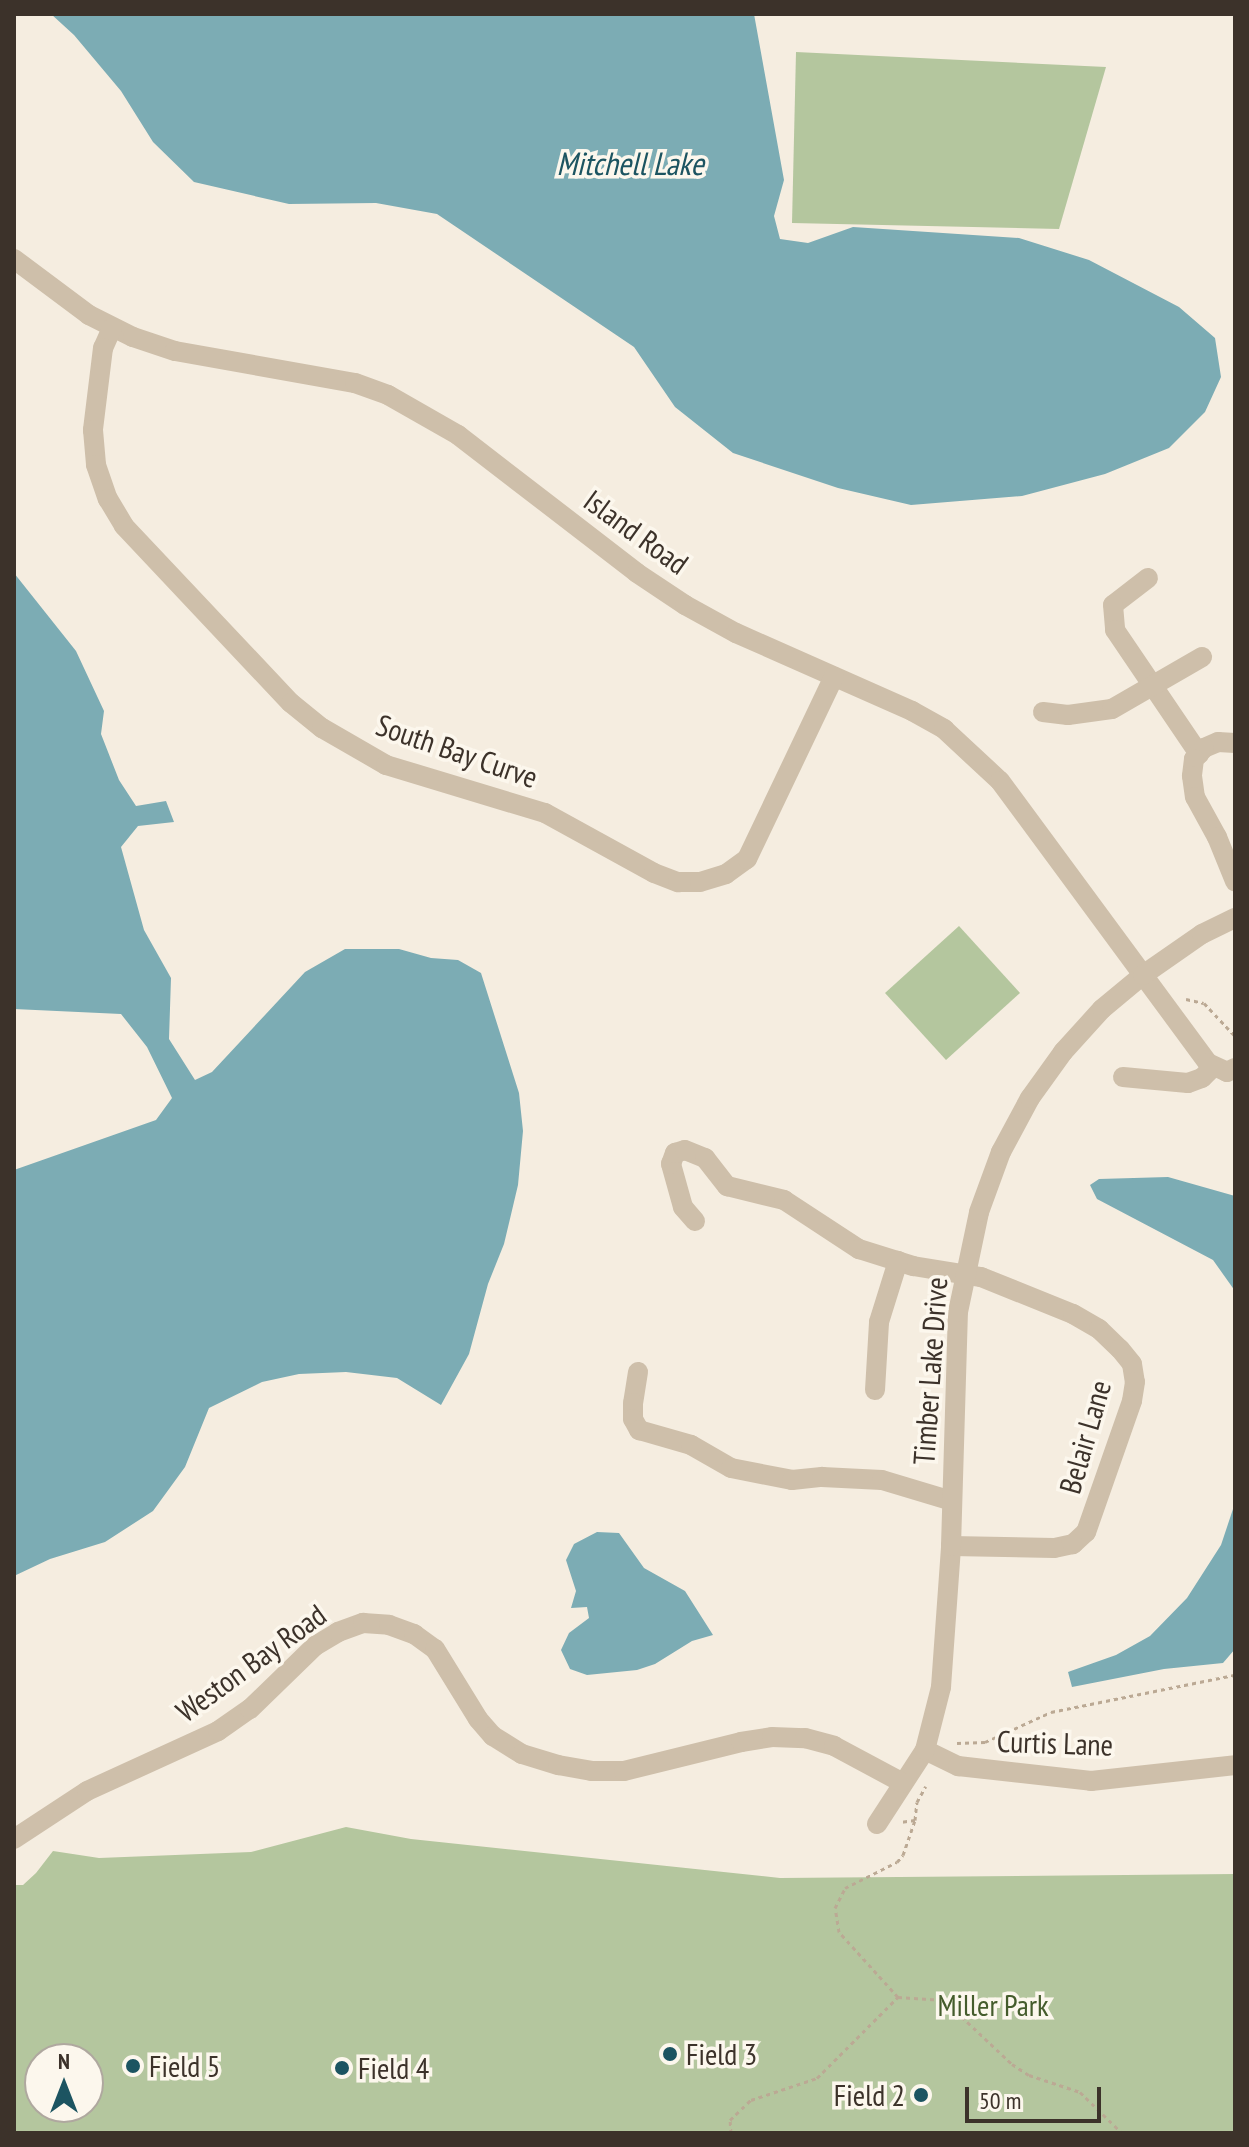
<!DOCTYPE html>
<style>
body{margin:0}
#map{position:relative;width:1249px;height:2147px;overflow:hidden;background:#f5ede0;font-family:"PT Sans Narrow",sans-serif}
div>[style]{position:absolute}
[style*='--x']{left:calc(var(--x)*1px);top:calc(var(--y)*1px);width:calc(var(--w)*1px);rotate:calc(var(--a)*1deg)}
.green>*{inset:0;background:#b4c69e}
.water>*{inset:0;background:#7cacb4}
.path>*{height:3px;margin-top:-1.5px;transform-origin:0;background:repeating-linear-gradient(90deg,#bba994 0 4px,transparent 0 8px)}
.minor>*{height:20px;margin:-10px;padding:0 10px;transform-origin:10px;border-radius:10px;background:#cebfaa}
.dots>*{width:22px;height:22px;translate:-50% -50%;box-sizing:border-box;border:4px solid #fcf7ed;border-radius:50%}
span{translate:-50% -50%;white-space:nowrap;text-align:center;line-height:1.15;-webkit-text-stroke:7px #fcf7ed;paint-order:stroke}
.street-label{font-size:30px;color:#3c322a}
.park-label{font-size:30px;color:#455c2c}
.poi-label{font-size:30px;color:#3c322a}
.left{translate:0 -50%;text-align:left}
.right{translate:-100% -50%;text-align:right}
.water-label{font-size:32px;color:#1c5461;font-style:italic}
.frame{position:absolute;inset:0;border:16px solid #3c322a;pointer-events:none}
.north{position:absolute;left:24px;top:2043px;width:80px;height:80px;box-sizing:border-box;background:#fcf7ed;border:2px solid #afa89f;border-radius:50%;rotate:0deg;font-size:22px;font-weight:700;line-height:32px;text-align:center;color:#3c322a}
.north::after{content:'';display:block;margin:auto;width:28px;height:36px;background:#1c5461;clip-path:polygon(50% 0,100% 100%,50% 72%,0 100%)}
.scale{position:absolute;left:965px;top:2087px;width:136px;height:36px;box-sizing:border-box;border:4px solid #3c322a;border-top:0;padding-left:10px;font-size:24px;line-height:28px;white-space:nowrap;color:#3c322a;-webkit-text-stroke:6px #fcf7ed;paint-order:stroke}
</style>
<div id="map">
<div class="green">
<i style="clip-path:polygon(796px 52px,1106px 67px,1059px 229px,792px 223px)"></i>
<i style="clip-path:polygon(959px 926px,1020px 993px,946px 1060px,885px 993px)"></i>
<i style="clip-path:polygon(evenodd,346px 1827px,411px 1839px,780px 1878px,1235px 1874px,1235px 2133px,14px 2133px,14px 1885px,23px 1885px,36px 1873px,53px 1851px,99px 1858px,251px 1852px,346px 1827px,40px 2059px,88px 2059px,88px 2107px,40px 2107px,40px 2059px)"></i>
</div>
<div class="water">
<i style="clip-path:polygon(51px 14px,754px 14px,784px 180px,774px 216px,780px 239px,808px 243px,853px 227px,1019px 238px,1089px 260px,1179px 307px,1215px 338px,1221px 377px,1205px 412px,1169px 448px,1105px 474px,1022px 496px,911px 505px,838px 488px,733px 453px,675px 407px,634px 347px,437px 214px,376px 203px,289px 204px,194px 182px,153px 142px,121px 91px,74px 35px)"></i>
<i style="clip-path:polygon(14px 573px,76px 651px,104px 711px,101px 734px,119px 780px,136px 806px,166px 801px,174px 822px,138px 826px,121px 847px,144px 930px,171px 978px,169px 1039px,195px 1080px,212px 1072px,305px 972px,345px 949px,399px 949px,431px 958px,458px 960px,481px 973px,519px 1093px,523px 1131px,518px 1185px,504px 1244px,488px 1284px,469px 1354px,441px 1405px,397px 1378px,346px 1372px,299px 1374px,262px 1382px,209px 1408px,185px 1467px,153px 1511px,105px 1542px,50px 1559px,14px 1576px,14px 1170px,156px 1120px,172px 1098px,147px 1047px,121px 1014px,14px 1009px)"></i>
<i style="clip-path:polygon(1168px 1177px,1235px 1196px,1235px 1291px,1213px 1260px,1097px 1199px,1090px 1185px,1099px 1179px)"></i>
<i style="clip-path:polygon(1235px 1503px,1235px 1649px,1223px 1663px,1164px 1669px,1072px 1687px,1068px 1672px,1116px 1655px,1150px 1636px,1187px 1598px,1221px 1545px)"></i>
<i style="clip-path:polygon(597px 1532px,619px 1533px,644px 1568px,685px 1591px,713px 1635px,692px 1641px,655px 1664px,637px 1670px,587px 1675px,570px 1669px,561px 1650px,569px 1633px,589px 1618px,587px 1607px,571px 1608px,576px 1591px,566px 1560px,574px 1544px)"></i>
</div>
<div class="path">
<i style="--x:1186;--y:999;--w:18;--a:13"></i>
<i style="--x:1204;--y:1003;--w:45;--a:46.8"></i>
<i style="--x:957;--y:1743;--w:28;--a:-2"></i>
<i style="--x:985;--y:1742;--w:72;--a:-24.4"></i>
<i style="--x:1051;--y:1712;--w:188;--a:-11.4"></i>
<i style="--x:915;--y:1820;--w:18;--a:-84"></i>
<i style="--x:917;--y:1802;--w:18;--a:-61"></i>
<i style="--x:898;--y:1997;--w:46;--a:3.7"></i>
<i style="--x:944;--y:2000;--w:93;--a:43.3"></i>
<i style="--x:1012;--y:2064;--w:20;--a:33"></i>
<i style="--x:1029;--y:2075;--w:54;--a:18.4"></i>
<i style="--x:1080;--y:2092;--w:59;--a:44.3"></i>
<i style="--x:731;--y:2133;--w:13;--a:-94"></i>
<i style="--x:730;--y:2120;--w:29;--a:-44"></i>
<i style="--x:751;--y:2100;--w:70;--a:-18.4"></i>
<i style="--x:817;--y:2078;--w:115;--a:-45"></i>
<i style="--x:898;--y:1997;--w:88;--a:-132.2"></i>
<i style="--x:839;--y:1932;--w:24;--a:-99"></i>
<i style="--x:835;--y:1908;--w:22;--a:-63"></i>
<i style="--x:845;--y:1888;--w:58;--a:-26.6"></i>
<i style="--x:897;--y:1862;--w:9;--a:-49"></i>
<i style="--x:903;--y:1855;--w:37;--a:-71"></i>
<i style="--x:915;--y:1820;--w:15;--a:172"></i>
</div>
<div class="minor">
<i style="--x:14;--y:259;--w:94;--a:36.7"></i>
<i style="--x:89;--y:315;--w:49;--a:26.6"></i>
<i style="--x:133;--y:337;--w:44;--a:18.4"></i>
<i style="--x:175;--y:351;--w:183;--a:10.1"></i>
<i style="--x:355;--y:383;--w:35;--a:20"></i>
<i style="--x:388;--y:395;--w:81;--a:29.7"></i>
<i style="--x:458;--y:435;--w:226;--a:37.6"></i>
<i style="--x:637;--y:573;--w:58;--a:33.7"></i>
<i style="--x:685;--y:605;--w:58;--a:28.8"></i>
<i style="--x:736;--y:633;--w:193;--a:23.9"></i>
<i style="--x:912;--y:711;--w:37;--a:29"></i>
<i style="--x:944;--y:729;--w:76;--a:42.9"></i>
<i style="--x:1000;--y:781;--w:350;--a:53.6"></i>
<i style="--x:1208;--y:1063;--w:21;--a:25"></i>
<i style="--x:1227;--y:1072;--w:9;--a:-27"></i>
<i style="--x:112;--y:328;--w:22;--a:114"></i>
<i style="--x:103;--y:348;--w:83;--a:97"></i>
<i style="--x:93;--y:430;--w:35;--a:85"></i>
<i style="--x:96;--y:465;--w:36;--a:71"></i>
<i style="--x:108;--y:499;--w:31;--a:59"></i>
<i style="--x:124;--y:526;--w:243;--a:46.7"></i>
<i style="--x:291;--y:703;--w:40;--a:39"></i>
<i style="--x:322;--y:728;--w:74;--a:30"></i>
<i style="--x:386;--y:765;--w:166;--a:16.8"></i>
<i style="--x:545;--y:813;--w:124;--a:28.8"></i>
<i style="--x:654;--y:873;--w:26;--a:21"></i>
<i style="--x:678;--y:882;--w:22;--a:0"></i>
<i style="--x:700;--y:882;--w:27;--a:-17"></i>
<i style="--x:726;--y:874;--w:26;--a:-36"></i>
<i style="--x:747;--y:859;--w:202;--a:-64.5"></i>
<i style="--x:1148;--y:578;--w:44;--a:142.4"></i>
<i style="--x:1113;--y:605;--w:25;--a:85"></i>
<i style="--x:1115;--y:630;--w:150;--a:55.9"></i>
<i style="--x:1043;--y:712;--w:25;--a:7"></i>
<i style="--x:1068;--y:715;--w:44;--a:-7.8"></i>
<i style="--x:1112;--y:709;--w:104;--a:-30"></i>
<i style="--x:1235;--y:743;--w:17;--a:-177"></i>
<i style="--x:1218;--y:742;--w:15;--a:157"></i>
<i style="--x:1204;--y:748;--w:15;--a:132"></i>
<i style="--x:1194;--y:759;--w:17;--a:97"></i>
<i style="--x:1192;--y:776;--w:21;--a:82"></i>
<i style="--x:1195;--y:797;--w:46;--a:61.2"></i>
<i style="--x:1217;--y:837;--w:48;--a:67.8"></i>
<i style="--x:1123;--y:1077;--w:65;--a:5.3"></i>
<i style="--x:1188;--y:1083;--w:15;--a:-20"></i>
<i style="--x:1202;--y:1078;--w:16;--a:-45"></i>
<i style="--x:695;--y:1221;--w:18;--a:-131"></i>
<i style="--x:683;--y:1207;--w:45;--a:-105.6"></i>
<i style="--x:671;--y:1164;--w:12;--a:-70"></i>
<i style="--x:675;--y:1153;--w:10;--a:-17"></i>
<i style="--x:685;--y:1150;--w:22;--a:22"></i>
<i style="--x:705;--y:1158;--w:36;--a:52"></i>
<i style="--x:727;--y:1186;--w:59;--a:13.8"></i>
<i style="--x:784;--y:1200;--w:90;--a:33.2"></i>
<i style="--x:859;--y:1249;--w:57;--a:17.5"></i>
<i style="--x:913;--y:1266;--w:69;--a:9.2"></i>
<i style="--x:981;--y:1277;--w:99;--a:21.9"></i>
<i style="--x:1073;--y:1314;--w:30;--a:30"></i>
<i style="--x:1099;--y:1329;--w:29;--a:44"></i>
<i style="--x:1120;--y:1349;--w:19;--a:51"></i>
<i style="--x:1132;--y:1364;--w:18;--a:81"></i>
<i style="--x:1135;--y:1382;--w:19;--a:99"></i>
<i style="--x:1132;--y:1401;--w:139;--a:109.3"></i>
<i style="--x:1086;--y:1532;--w:18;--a:137"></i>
<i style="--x:1073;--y:1544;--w:19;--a:168"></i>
<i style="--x:1054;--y:1548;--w:103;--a:-178.9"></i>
<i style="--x:638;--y:1372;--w:31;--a:99"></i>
<i style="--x:633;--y:1403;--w:16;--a:90"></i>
<i style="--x:633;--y:1419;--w:13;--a:61"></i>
<i style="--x:639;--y:1430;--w:54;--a:16.1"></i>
<i style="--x:691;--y:1445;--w:46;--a:29.9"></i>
<i style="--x:731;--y:1468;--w:62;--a:11.1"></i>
<i style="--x:792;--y:1480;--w:30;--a:-6"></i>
<i style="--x:822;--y:1477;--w:60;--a:2.9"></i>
<i style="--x:882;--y:1480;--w:73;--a:16.7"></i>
<i style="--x:875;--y:1390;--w:68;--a:-86.6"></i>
<i style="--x:879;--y:1322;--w:64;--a:-72.7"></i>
<i style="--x:925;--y:1750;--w:37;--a:26"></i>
<i style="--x:958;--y:1766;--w:134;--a:6.4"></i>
<i style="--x:1091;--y:1781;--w:145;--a:-6.3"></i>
<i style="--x:877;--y:1824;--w:88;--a:-57"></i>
<i style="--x:925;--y:1750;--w:65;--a:-75.7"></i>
<i style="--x:941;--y:1687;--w:141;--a:-85.9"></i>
<i style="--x:951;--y:1546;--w:234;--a:-88.3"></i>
<i style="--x:958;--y:1312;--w:102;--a:-78.1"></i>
<i style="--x:979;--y:1212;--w:64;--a:-69.9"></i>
<i style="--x:1001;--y:1152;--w:61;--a:-61.8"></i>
<i style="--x:1030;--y:1098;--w:57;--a:-54.3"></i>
<i style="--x:1063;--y:1052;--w:58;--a:-47.8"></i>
<i style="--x:1102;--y:1009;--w:53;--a:-39.7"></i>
<i style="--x:1143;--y:975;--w:72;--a:-34.8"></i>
<i style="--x:1202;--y:934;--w:37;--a:-26"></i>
<i style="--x:14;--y:1839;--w:87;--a:-33.3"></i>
<i style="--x:87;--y:1791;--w:144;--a:-24.6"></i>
<i style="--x:218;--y:1731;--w:39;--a:-35"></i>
<i style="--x:250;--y:1709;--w:91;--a:-44.1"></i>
<i style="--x:315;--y:1646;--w:27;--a:-31"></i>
<i style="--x:338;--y:1632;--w:27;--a:-20"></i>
<i style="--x:363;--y:1623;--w:26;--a:4"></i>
<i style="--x:389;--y:1625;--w:27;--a:20"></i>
<i style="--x:414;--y:1634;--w:26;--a:36"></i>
<i style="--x:435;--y:1649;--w:82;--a:58.4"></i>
<i style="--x:478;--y:1719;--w:23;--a:49"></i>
<i style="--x:493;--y:1736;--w:34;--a:32"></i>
<i style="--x:522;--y:1754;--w:38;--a:17"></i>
<i style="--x:558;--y:1765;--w:34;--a:10"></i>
<i style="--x:591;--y:1771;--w:33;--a:0"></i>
<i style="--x:624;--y:1771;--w:121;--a:-13.9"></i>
<i style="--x:741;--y:1742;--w:31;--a:-9"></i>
<i style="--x:772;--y:1737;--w:33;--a:2"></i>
<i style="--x:805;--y:1738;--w:30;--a:15"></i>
<i style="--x:834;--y:1746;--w:78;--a:28.2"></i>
</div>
<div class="dots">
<i style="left:670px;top:2054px;background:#1c5461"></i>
<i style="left:133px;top:2066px;background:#1c5461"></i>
<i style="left:342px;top:2068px;background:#1c5461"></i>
<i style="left:921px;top:2095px;background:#1c5461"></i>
</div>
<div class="street-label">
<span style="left:636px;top:532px;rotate:36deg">Island Road</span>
<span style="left:457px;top:751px;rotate:19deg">South Bay Curve</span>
<span style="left:930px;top:1371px;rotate:-86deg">Timber Lake Drive</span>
<span style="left:1085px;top:1437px;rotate:-74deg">Belair Lane</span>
<span style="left:251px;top:1663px;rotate:-36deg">Weston Bay Road</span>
<span style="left:1055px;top:1743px;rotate:2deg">Curtis Lane</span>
</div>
<div class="park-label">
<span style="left:993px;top:2005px">Miller Park</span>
</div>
<div class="poi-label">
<span class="left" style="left:686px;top:2054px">Field 3</span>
<span class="left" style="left:149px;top:2066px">Field 5</span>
<span class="left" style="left:358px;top:2068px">Field 4</span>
<span class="right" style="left:905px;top:2095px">Field 2</span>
</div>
<div class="water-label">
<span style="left:630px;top:163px">Mitchell Lake</span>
</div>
<div class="frame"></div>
<div class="north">N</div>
<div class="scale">50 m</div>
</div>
